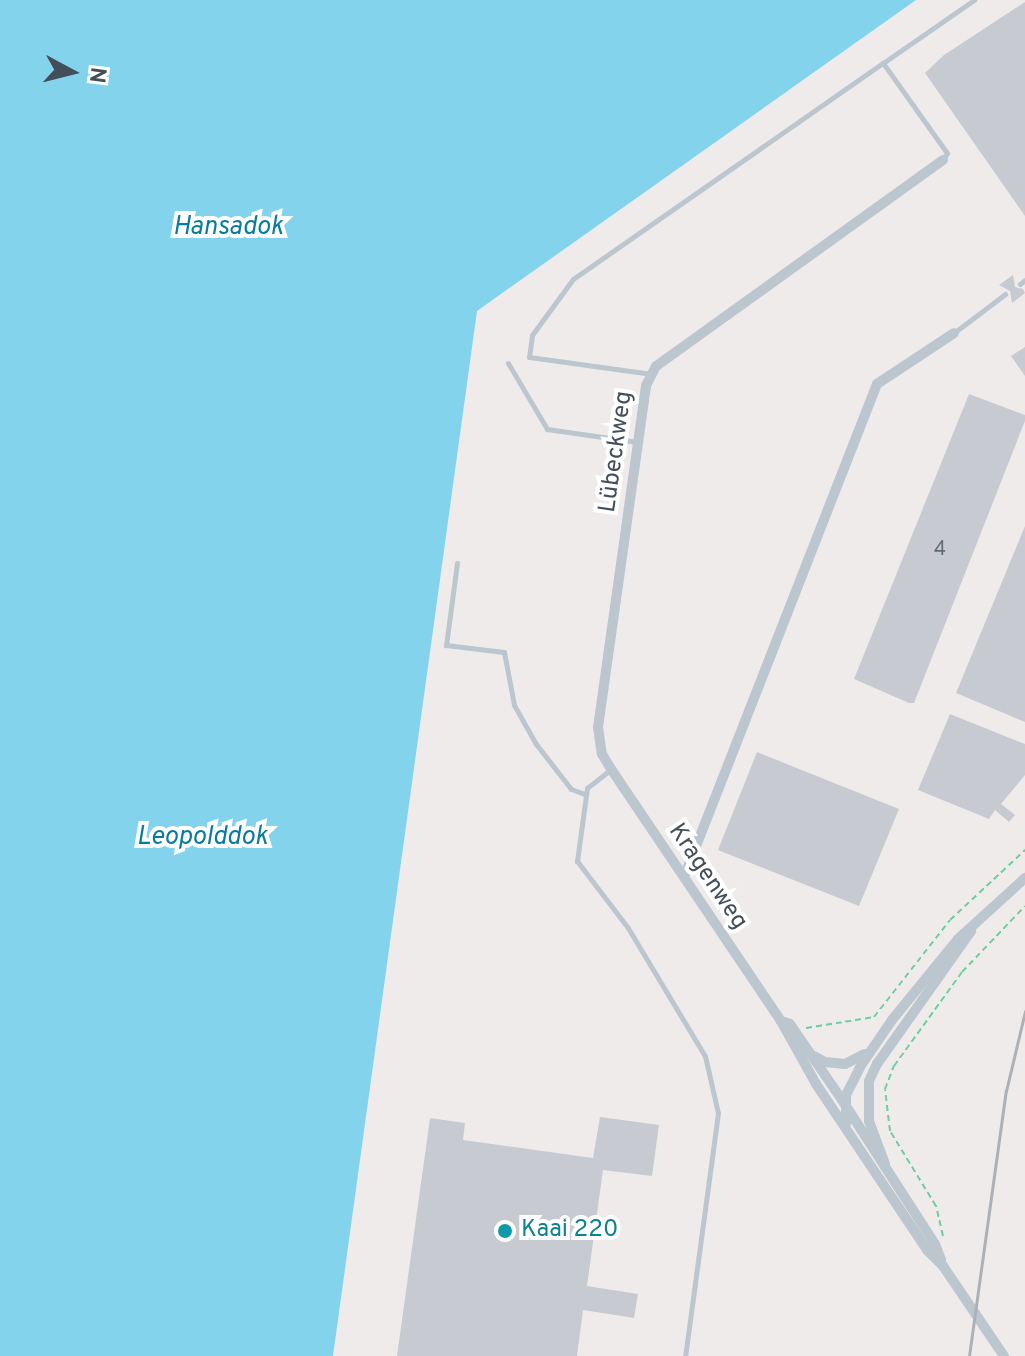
<!DOCTYPE html>
<meta charset="utf-8">
<style>
body{margin:0}
#map{position:relative;width:1025px;height:1356px;overflow:hidden;background:#efebeb;font-family:Overpass,sans-serif}
div>[style]{position:absolute}
[style*='--x']{left:calc(var(--x)*1px);top:calc(var(--y)*1px);width:calc(var(--w)*1px);rotate:calc(var(--a)*1deg)}
.water>*{inset:0;background:#83d3ed}
.building>*{inset:0;background:#c8cad1}
.path>*{height:2px;margin-top:-1px;transform-origin:0;background:repeating-linear-gradient(90deg,#6fcda2 0 6px,transparent 0 10px)}
.lane>*{height:5px;margin:-2.5px;padding:0 2.5px;transform-origin:2.5px;border-radius:2.5px;background:#bcc6cf}
.street>*{height:10px;margin:-5px;padding:0 5px;transform-origin:5px;border-radius:5px;background:#bcc6cf}
.rail>*{height:3px;margin:-1.5px;padding:0 1.5px;transform-origin:1.5px;border-radius:1.5px;background:#adb1b6}
.dots>*{width:22px;height:22px;translate:-50% -50%;box-sizing:border-box;border:4px solid #fff;border-radius:50%}
span{translate:-50% -50%;white-space:nowrap;text-align:center;line-height:1.15;-webkit-text-stroke:8px #fff;paint-order:stroke}
.number-label{font-size:20px;color:#656d77}
.number-label span{-webkit-text-stroke-width:0}
.street-label{font-size:24px;color:#444e59}
.culture-label{font-size:24px;color:#0d838f}
.left{translate:0 -50%;text-align:left}
.water-label{font-size:26px;color:#087ba0;font-style:italic}
.north{position:absolute;left:32px;top:32px;width:80px;height:80px;-webkit-text-stroke:6px #fff;paint-order:stroke;rotate:97deg;font-size:22px;font-weight:700;line-height:32px;text-align:center;color:#444e59}
.north::after{content:'';display:block;margin:auto;width:28px;height:36px;background:#444e59;clip-path:polygon(50% 0,100% 100%,50% 72%,0 100%)}
</style>
<div id="map">
<div class="water">
<i style="clip-path:polygon(0 0,916px 0,477px 311px,333px 1356px,0 1356px)"></i>
</div>
<div class="building">
<i style="clip-path:polygon(1025px 2px,1025px 216px,925px 73px,944px 55px)"></i>
<i style="clip-path:polygon(1013px 275px,1015px 287px,1023px 289px,1025px 293px,1012px 303px,1010px 291px,999px 285px)"></i>
<i style="clip-path:polygon(1025px 347px,1025px 376px,1011px 356px)"></i>
<i style="clip-path:polygon(969px 394px,1025px 415px,1025px 421px,914px 703px,909px 703px,854px 679px)"></i>
<i style="clip-path:polygon(1025px 526px,1025px 722px,956px 693px)"></i>
<i style="clip-path:polygon(950px 714px,1025px 744px,1025px 775px,1001px 804px,1015px 815px,1009px 822px,995px 810px,989px 819px,918px 790px)"></i>
<i style="clip-path:polygon(757px 752px,899px 809px,859px 906px,718px 850px)"></i>
<i style="clip-path:polygon(600px 1117px,659px 1125px,652px 1176px,603px 1170px,587px 1286px,638px 1294px,634px 1318px,583px 1310px,577px 1356px,397px 1356px,430px 1118px,465px 1123px,463px 1140px,593px 1158px)"></i>
</div>
<div class="path">
<i style="--x:806;--y:1028;--w:69;--a:-9.2"></i>
<i style="--x:874;--y:1017;--w:123;--a:-51.9"></i>
<i style="--x:950;--y:920;--w:103;--a:-43"></i>
<i style="--x:943;--y:1236;--w:31;--a:-103"></i>
<i style="--x:936;--y:1206;--w:88;--a:-121.5"></i>
<i style="--x:890;--y:1131;--w:42;--a:-96.8"></i>
<i style="--x:885;--y:1089;--w:25;--a:-69"></i>
<i style="--x:894;--y:1066;--w:116;--a:-54.1"></i>
<i style="--x:962;--y:972;--w:91;--a:-46.3"></i>
</div>
<div class="lane">
<i style="--x:943;--y:160;--w:8;--a:-60"></i>
<i style="--x:947;--y:153;--w:110;--a:-125.4"></i>
<i style="--x:883;--y:63;--w:111;--a:-34.7"></i>
<i style="--x:1020;--y:284;--w:6;--a:-39"></i>
<i style="--x:955;--y:332;--w:63;--a:-37.2"></i>
<i style="--x:508;--y:363;--w:77;--a:59.4"></i>
<i style="--x:547;--y:429;--w:91;--a:8.2"></i>
<i style="--x:652;--y:374;--w:124;--a:-172.1"></i>
<i style="--x:529;--y:357;--w:22;--a:-82"></i>
<i style="--x:532;--y:335;--w:69;--a:-53.8"></i>
<i style="--x:573;--y:279;--w:378;--a:-34.9"></i>
<i style="--x:457;--y:563;--w:83;--a:97.6"></i>
<i style="--x:446;--y:645;--w:58;--a:6.9"></i>
<i style="--x:504;--y:652;--w:54;--a:79.3"></i>
<i style="--x:514;--y:705;--w:45;--a:60.6"></i>
<i style="--x:536;--y:744;--w:57;--a:52.1"></i>
<i style="--x:571;--y:789;--w:15;--a:20"></i>
<i style="--x:610;--y:770;--w:29;--a:142"></i>
<i style="--x:587;--y:788;--w:74;--a:97.8"></i>
<i style="--x:577;--y:861;--w:84;--a:52.7"></i>
<i style="--x:628;--y:928;--w:149;--a:59"></i>
<i style="--x:705;--y:1056;--w:58;--a:77.2"></i>
<i style="--x:718;--y:1113;--w:245;--a:97.7"></i>
</div>
<div class="street">
<i style="--x:943;--y:160;--w:353;--a:144.3"></i>
<i style="--x:656;--y:366;--w:22;--a:117"></i>
<i style="--x:646;--y:386;--w:344;--a:98"></i>
<i style="--x:598;--y:727;--w:27;--a:82"></i>
<i style="--x:602;--y:754;--w:17;--a:59"></i>
<i style="--x:611;--y:769;--w:304;--a:56"></i>
<i style="--x:781;--y:1021;--w:72;--a:60.9"></i>
<i style="--x:816;--y:1084;--w:200;--a:56.2"></i>
<i style="--x:927;--y:1250;--w:23;--a:45"></i>
<i style="--x:943;--y:1266;--w:109;--a:55.9"></i>
<i style="--x:684;--y:877;--w:529;--a:-68.62"></i>
<i style="--x:877;--y:384;--w:92;--a:-33.5"></i>
<i style="--x:781;--y:1021;--w:9;--a:18"></i>
<i style="--x:790;--y:1024;--w:96;--a:55.6"></i>
<i style="--x:844;--y:1103;--w:168;--a:57.2"></i>
<i style="--x:935;--y:1244;--w:17;--a:69"></i>
<i style="--x:814;--y:1056;--w:13;--a:29"></i>
<i style="--x:825;--y:1062;--w:20;--a:6"></i>
<i style="--x:845;--y:1064;--w:22;--a:-27"></i>
<i style="--x:846;--y:1124;--w:29;--a:-90"></i>
<i style="--x:846;--y:1095;--w:35;--a:-63"></i>
<i style="--x:862;--y:1064;--w:53;--a:-55.7"></i>
<i style="--x:892;--y:1020;--w:104;--a:-50.8"></i>
<i style="--x:958;--y:939;--w:91;--a:-42.3"></i>
<i style="--x:885;--y:1164;--w:46;--a:-110.4"></i>
<i style="--x:869;--y:1121;--w:40;--a:-90"></i>
<i style="--x:869;--y:1081;--w:19;--a:-65"></i>
<i style="--x:877;--y:1064;--w:163;--a:-54.7"></i>
</div>
<div class="rail">
<i style="--x:969;--y:1356;--w:268;--a:-82.1"></i>
<i style="--x:1006;--y:1091;--w:82;--a:-76.6"></i>
</div>
<div class="dots">
<i style="left:505px;top:1231px;background:#0f9aa8"></i>
</div>
<div class="number-label">
<span style="left:940px;top:550px">4</span>
</div>
<div class="street-label">
<span style="left:617px;top:452px;rotate:-82deg">Lübeckweg</span>
<span style="left:707px;top:877px;rotate:56deg">Kragenweg</span>
</div>
<div class="culture-label">
<span class="left" style="left:521px;top:1231px">Kaai 220</span>
</div>
<div class="water-label">
<span style="left:228px;top:228px">Hansadok</span>
<span style="left:202px;top:838px">Leopolddok</span>
</div>
<div class="north">N</div>
</div>
